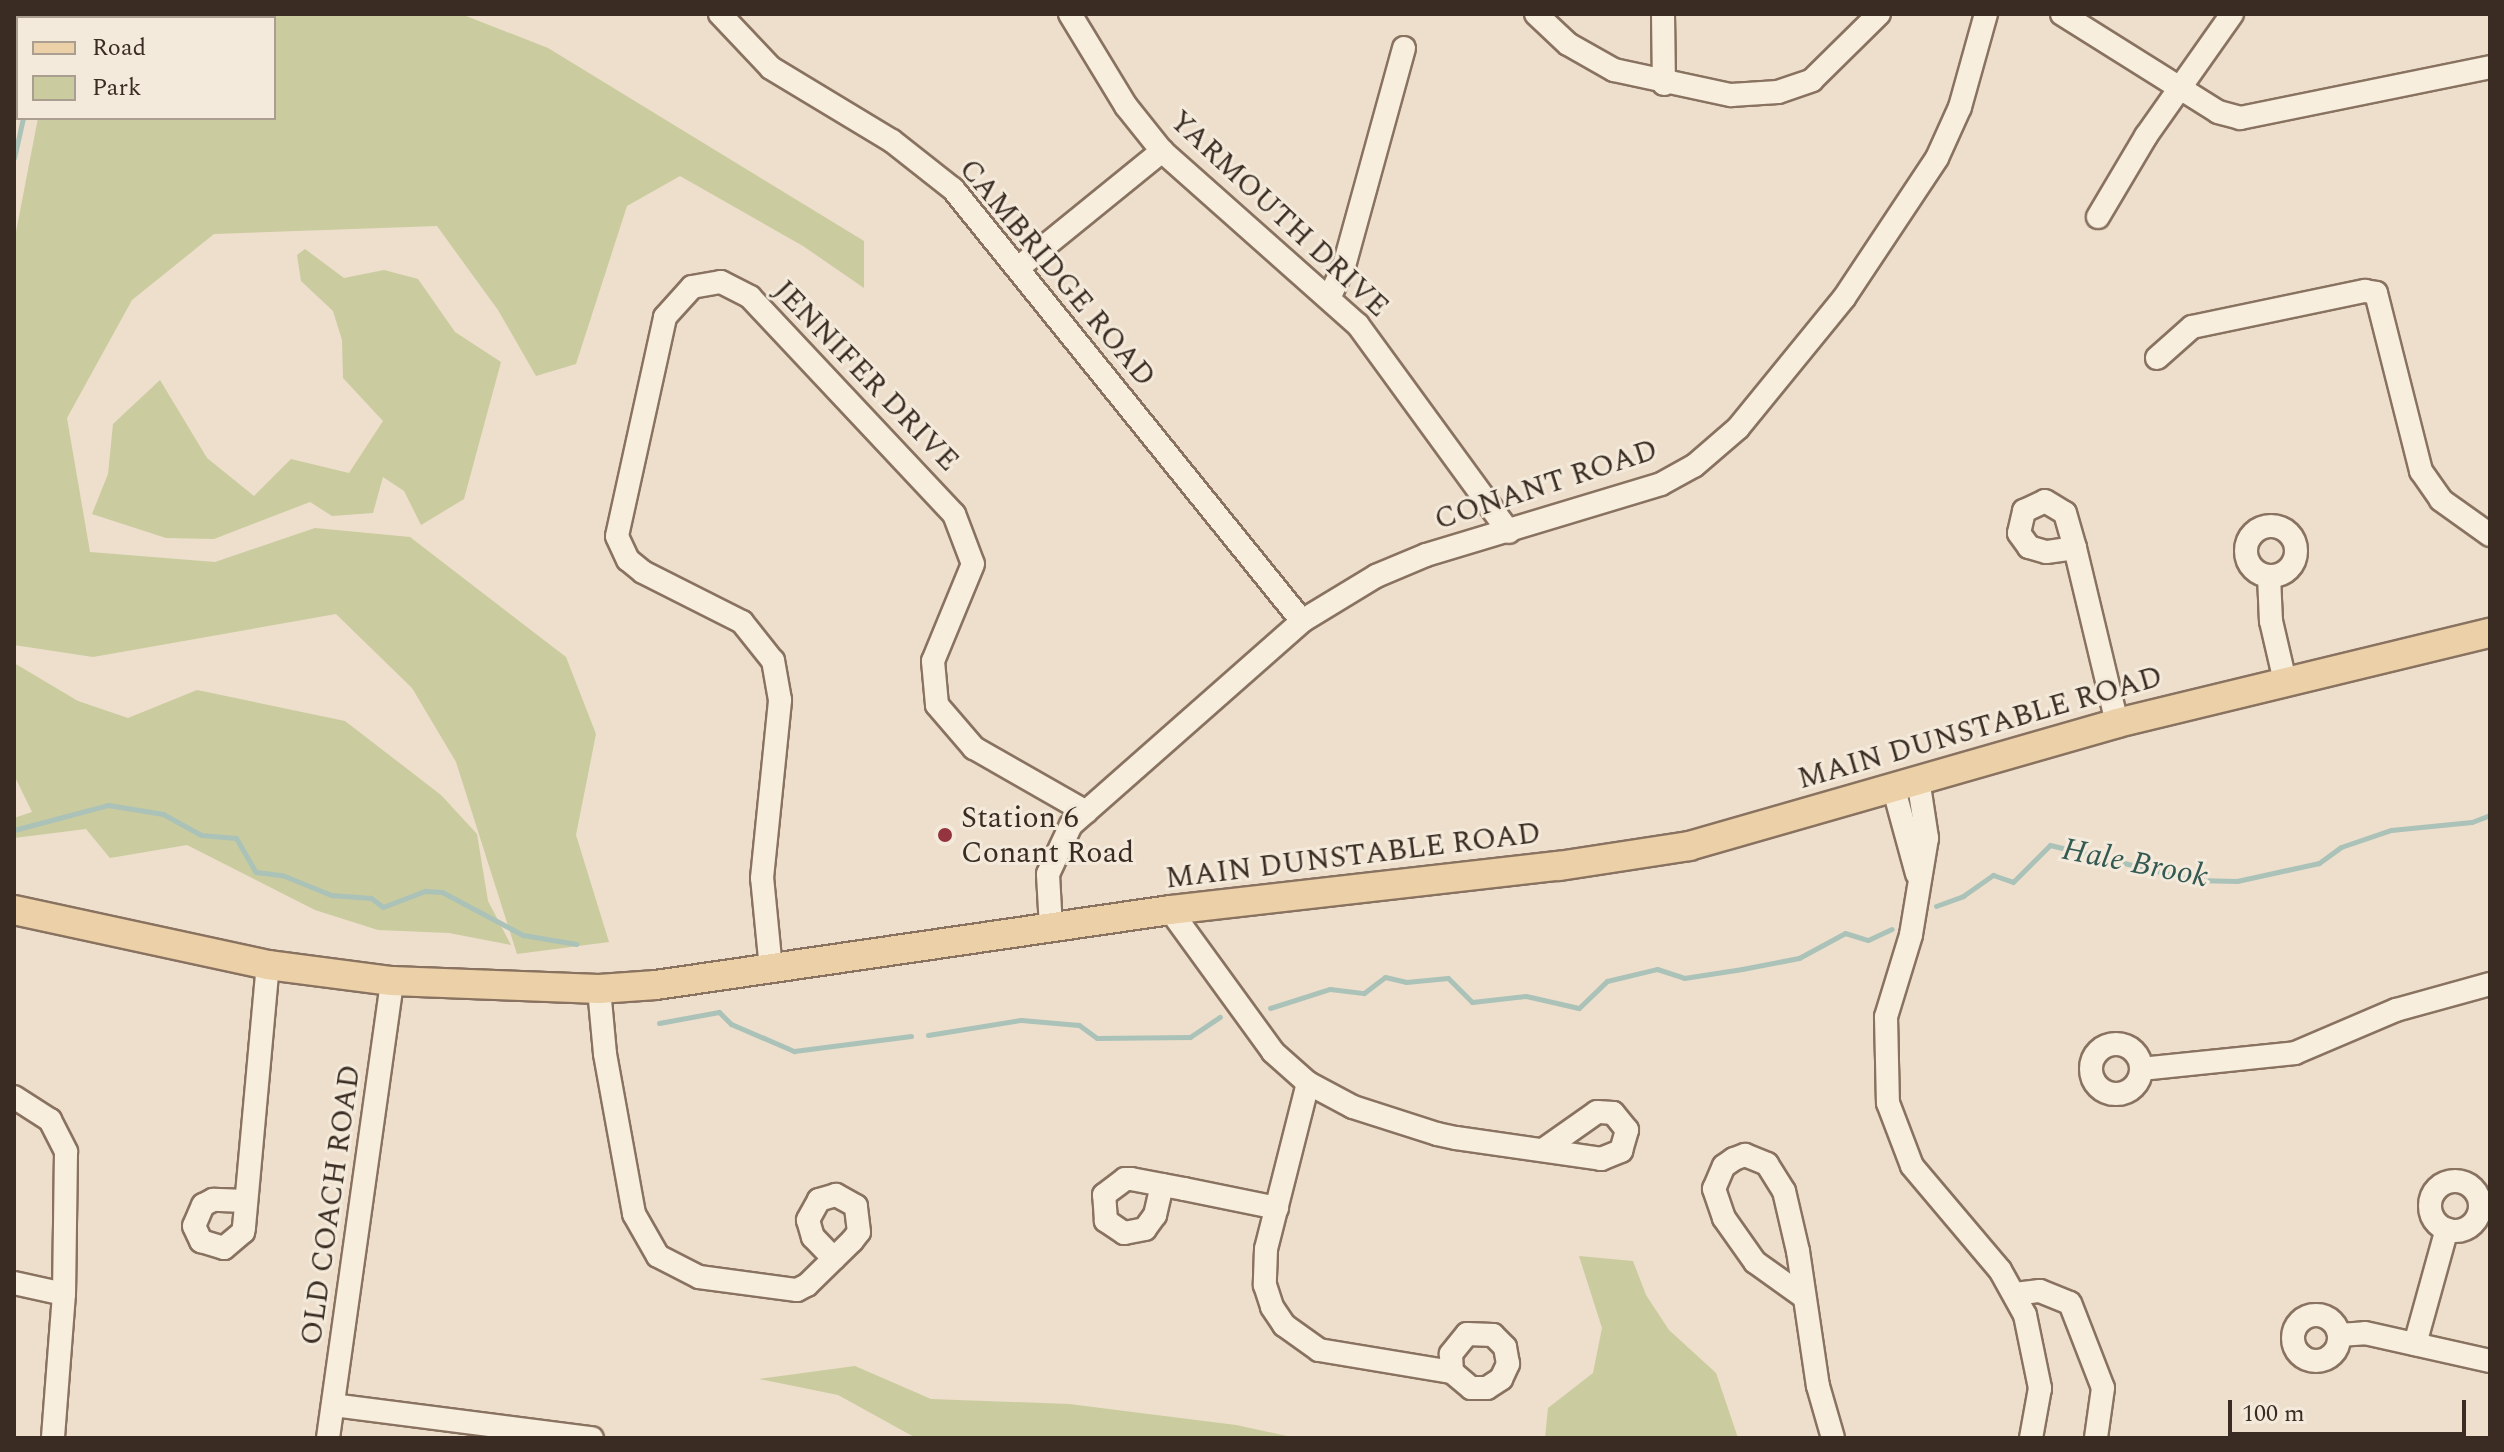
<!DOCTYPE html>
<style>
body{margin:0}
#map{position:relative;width:2504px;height:1452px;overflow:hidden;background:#eddfcb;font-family:Spectral,serif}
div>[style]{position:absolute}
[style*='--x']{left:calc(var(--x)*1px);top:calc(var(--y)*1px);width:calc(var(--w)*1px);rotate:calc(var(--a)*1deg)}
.green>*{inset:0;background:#cacb9f}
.stream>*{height:5px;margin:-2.5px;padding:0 2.5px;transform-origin:2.5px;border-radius:2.5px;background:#abc2b9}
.roads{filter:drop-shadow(2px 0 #897260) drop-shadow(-2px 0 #897260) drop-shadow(0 2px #897260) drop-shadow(0 -2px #897260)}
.minor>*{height:22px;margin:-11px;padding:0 11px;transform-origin:11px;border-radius:11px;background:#f7eede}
.minor>.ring{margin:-11px;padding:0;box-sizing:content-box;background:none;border:22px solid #f7eede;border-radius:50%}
.major>*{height:28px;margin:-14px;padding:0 14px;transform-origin:14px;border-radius:14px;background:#ecd0a7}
.dots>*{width:22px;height:22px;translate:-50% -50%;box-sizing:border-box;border:4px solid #f4eadb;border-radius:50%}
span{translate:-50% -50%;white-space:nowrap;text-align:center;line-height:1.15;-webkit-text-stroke:6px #f4eadb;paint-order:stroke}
.street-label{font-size:30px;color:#3a2c22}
.poi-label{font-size:30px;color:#3a2c22}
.left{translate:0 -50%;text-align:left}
.water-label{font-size:32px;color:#335953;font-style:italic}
.frame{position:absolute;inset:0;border:16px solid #3a2c22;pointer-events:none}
.legend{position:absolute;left:16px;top:16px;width:260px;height:104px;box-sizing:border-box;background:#f4eadb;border:2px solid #aa9e91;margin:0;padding:10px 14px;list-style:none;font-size:24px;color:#3a2c22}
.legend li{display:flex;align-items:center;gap:16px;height:40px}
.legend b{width:40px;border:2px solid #aa9e91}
.scale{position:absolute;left:2228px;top:1400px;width:238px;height:36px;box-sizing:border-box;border:4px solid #3a2c22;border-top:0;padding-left:10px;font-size:24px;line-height:28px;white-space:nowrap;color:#3a2c22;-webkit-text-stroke:6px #f4eadb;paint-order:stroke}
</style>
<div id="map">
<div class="green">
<i style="clip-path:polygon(57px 14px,461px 14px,548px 48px,864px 241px,864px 288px,803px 246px,680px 176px,627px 206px,576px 364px,536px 376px,498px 310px,437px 226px,214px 234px,132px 300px,67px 418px,90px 552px,215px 562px,315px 528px,410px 537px,566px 657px,596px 734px,576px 835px,609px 942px,517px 954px,456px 762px,412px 688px,336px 614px,93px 657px,14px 645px,14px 242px,38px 118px,274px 118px,274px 18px,57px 18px)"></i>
<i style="clip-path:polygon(305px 249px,344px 278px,384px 270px,418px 279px,455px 332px,501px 362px,464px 499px,421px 525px,404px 491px,383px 477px,373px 513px,332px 516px,310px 502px,214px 539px,166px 538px,92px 514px,108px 474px,113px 424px,160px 380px,207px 458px,254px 496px,291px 459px,349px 473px,383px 421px,343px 378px,342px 340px,333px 311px,301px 281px,297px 255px)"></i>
<i style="clip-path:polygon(14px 663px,78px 701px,128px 718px,197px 690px,345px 721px,441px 795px,477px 834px,488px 901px,511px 945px,449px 933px,378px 930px,315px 910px,187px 845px,110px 858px,86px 829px,14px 838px,14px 818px,32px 812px,14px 775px)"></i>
<i style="clip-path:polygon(1579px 1256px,1633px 1261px,1646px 1295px,1669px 1330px,1716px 1373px,1738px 1438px,1545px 1438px,1548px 1408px,1593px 1373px,1602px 1328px)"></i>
<i style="clip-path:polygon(855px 1366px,931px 1399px,1069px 1404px,1236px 1425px,1296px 1438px,916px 1438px,838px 1395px,759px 1379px)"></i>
</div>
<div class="stream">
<i style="--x:45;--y:18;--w:4;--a:-76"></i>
<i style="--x:14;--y:158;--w:41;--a:-77.3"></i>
<i style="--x:14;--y:830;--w:97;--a:-14.9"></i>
<i style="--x:108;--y:805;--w:56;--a:9.3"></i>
<i style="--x:163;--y:814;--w:43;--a:28.9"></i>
<i style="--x:201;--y:835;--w:35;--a:5"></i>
<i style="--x:236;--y:838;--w:39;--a:60"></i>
<i style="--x:256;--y:872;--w:26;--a:7"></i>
<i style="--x:282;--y:875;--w:53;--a:22.2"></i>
<i style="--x:331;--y:895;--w:40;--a:4.3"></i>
<i style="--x:371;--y:898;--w:15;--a:37"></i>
<i style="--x:383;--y:907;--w:45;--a:-20.9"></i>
<i style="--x:425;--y:891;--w:17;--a:3"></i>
<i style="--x:442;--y:892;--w:92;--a:28"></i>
<i style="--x:523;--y:935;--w:54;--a:9.6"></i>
<i style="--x:1936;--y:906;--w:29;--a:-20"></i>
<i style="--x:1963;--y:896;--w:37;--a:-35"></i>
<i style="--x:1993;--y:875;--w:21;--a:19"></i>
<i style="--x:2013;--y:882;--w:52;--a:-45"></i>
<i style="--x:2050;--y:845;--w:148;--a:13.7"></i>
<i style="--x:2194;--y:880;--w:43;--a:1.3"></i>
<i style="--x:2237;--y:881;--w:84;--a:-12.4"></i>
<i style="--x:2319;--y:863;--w:27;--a:-36"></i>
<i style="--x:2341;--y:847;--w:53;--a:-18.8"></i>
<i style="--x:2391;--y:830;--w:81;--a:-5.6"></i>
<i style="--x:2472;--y:822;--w:19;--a:-21"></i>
<i style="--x:1270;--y:1008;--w:63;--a:-17.6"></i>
<i style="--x:1330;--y:989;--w:34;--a:7"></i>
<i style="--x:1364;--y:993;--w:26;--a:-37"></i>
<i style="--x:1385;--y:977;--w:22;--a:13"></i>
<i style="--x:1406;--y:982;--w:42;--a:-5.4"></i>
<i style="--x:1448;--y:978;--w:34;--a:45"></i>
<i style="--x:1472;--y:1002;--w:54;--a:-6.3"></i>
<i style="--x:1526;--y:996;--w:54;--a:12.8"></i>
<i style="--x:1579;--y:1008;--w:39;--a:-44"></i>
<i style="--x:1607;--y:981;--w:51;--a:-13.5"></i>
<i style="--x:1657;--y:969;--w:28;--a:18"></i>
<i style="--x:1684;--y:978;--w:59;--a:-8.8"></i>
<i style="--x:1742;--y:969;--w:58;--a:-10.9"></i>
<i style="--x:1799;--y:958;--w:52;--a:-28.5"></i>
<i style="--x:1845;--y:933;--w:24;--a:17"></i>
<i style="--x:1868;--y:940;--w:26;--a:-25"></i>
<i style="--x:659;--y:1023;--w:61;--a:-10.4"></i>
<i style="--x:719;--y:1012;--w:17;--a:45"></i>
<i style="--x:731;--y:1024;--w:69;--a:23.2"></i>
<i style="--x:794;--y:1051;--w:118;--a:-7.3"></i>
<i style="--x:928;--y:1035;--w:94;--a:-9.2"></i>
<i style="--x:1021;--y:1020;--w:58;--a:4.9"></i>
<i style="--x:1079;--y:1025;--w:22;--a:36"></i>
<i style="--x:1097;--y:1038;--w:93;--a:-0.6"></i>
<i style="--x:1190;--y:1037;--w:36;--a:-34"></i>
</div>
<div class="roads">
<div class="minor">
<i style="--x:720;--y:14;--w:74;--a:46.6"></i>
<i style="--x:771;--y:68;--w:141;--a:31.1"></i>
<i style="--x:892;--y:141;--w:78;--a:38.2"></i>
<i style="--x:953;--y:189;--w:555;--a:51.07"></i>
<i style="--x:1070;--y:14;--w:108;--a:58.7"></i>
<i style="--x:1126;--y:106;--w:58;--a:51.3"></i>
<i style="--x:1162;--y:151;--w:262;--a:41.6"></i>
<i style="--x:1358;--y:325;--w:256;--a:53.9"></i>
<i style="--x:1536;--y:14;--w:44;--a:43.2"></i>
<i style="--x:1568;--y:44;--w:53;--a:29.5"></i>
<i style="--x:1614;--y:70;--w:120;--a:12.1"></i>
<i style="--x:1731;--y:95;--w:47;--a:-3.7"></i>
<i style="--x:1778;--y:92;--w:36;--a:-19"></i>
<i style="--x:1812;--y:80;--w:94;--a:-44.6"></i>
<i style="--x:1663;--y:14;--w:70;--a:89.2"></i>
<i style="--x:2062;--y:14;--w:184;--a:32.1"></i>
<i style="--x:2218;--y:112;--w:23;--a:15"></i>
<i style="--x:2240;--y:118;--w:255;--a:-11.5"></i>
<i style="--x:2098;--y:217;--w:94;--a:-59.3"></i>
<i style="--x:2146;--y:136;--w:149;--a:-54.8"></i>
<i style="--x:1018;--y:268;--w:186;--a:-39.1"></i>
<i style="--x:1330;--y:296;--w:33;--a:-65"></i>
<i style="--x:1344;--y:266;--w:226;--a:-74.6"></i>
<i style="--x:2157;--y:358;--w:47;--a:-41.5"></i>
<i style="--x:2192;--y:327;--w:177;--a:-11.8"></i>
<i style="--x:2365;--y:291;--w:11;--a:10"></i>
<i style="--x:2376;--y:293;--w:184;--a:75.8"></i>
<i style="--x:2421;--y:471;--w:35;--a:55"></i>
<i style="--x:2441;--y:500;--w:60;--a:35.5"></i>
<i class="ring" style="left:2246px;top:526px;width:28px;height:28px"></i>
<i style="--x:2075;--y:548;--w:29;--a:172"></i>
<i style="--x:2046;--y:552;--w:18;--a:-164"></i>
<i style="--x:2029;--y:547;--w:17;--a:-126"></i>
<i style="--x:2019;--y:533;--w:23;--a:-77"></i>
<i style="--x:2024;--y:511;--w:23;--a:-25"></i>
<i style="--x:2045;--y:501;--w:23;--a:31"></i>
<i style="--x:2065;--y:513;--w:36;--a:74"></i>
<i style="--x:2075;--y:548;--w:180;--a:76.5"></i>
<i style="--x:2269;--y:576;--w:45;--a:87.5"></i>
<i style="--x:2271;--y:621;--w:62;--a:76.9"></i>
<i style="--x:1918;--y:779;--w:60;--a:81.3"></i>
<i style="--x:1927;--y:838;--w:98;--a:99.4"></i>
<i style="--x:1911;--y:935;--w:86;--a:107"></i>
<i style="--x:1886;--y:1017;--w:86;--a:88.7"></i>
<i style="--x:1888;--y:1103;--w:67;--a:69.1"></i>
<i style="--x:1912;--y:1166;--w:136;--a:49.8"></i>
<i style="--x:2000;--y:1270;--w:51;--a:60.9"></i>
<i style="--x:2025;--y:1315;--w:75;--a:78.4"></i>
<i style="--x:2040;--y:1388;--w:51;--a:100.2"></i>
<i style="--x:1893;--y:786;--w:91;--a:74.7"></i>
<i style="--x:1170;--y:910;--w:175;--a:54"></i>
<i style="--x:1273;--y:1052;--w:47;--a:41.5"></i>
<i style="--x:1308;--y:1083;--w:51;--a:28.1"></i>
<i style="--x:1353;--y:1107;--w:88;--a:17.8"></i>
<i style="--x:1437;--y:1134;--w:19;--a:12"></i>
<i style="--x:1456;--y:1138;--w:147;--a:8.2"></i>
<i style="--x:1601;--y:1159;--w:22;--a:-22"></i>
<i style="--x:1621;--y:1151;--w:22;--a:-74"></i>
<i style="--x:1627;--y:1130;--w:22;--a:-129"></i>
<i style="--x:1613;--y:1113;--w:16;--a:-176"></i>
<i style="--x:1597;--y:1112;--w:66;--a:144.9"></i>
<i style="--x:1051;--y:928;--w:54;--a:-93.2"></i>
<i style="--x:1048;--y:874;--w:54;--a:-64.9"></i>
<i style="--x:1071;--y:825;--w:308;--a:-41.4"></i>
<i style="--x:1302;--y:621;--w:87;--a:-31.3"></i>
<i style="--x:1376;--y:576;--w:54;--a:-22.8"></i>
<i style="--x:1426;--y:555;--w:245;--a:-16.8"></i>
<i style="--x:1661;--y:484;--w:38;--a:-29"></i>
<i style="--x:1694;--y:466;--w:58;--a:-40.8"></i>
<i style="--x:1738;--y:428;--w:168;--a:-50.8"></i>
<i style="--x:1844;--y:298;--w:168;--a:-56.4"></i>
<i style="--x:1937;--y:158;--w:56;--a:-65.7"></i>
<i style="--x:1960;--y:107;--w:97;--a:-74.4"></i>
<i style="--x:771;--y:969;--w:91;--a:-95.6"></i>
<i style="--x:762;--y:878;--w:179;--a:-84.2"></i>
<i style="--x:780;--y:700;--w:40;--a:-100"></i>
<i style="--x:773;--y:661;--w:50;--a:-128.5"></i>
<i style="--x:742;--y:622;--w:111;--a:-153.2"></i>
<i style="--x:643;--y:572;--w:19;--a:-141"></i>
<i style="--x:628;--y:560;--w:26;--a:-115"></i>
<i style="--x:617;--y:536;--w:224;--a:-77.6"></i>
<i style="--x:665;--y:317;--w:40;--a:-48"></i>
<i style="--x:692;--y:287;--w:29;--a:-10"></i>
<i style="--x:721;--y:282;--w:33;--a:27"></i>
<i style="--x:750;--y:297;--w:298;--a:46.8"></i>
<i style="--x:954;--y:514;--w:53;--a:69.2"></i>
<i style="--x:973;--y:564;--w:105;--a:112.4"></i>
<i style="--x:933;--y:661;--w:44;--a:84.8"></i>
<i style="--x:937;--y:705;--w:57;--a:49.3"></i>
<i style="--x:974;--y:748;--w:129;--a:29.7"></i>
<i style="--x:599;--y:989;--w:65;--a:84.7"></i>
<i style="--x:605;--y:1054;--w:163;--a:79.7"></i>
<i style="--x:634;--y:1214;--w:48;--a:60.3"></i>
<i style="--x:658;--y:1256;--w:46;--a:27.1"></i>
<i style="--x:699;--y:1277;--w:99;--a:7.6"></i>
<i style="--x:797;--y:1290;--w:11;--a:-27"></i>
<i style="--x:807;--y:1285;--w:63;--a:-44.4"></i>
<i style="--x:852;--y:1241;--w:11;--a:-52"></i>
<i style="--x:859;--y:1232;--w:26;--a:-97"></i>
<i style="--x:856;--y:1206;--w:23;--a:-151"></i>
<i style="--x:836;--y:1195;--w:18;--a:164"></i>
<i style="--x:819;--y:1200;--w:23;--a:119"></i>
<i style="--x:808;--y:1220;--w:18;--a:74"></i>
<i style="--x:813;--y:1237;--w:30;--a:46"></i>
<i class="ring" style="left:2091px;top:1044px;width:28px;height:28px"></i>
<i style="--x:2141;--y:1069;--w:155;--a:-5.9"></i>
<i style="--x:2295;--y:1053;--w:110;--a:-23.1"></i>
<i style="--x:2396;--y:1010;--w:98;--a:-15.5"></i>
<i style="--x:1308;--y:1083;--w:171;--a:104.2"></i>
<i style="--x:1266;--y:1249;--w:36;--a:92"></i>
<i style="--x:1265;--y:1285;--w:23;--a:72"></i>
<i style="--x:1272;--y:1307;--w:22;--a:56"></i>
<i style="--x:1284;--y:1325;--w:43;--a:35.5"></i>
<i style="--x:1319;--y:1350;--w:135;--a:9.4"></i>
<i style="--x:1452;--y:1372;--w:25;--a:40"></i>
<i style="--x:1471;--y:1388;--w:16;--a:0"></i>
<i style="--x:1487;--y:1388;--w:17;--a:-33"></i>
<i style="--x:1501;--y:1379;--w:17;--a:-65"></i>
<i style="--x:1508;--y:1364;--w:17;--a:-100"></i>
<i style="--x:1505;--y:1347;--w:17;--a:-135"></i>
<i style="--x:1493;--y:1335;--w:26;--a:-178"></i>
<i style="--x:1467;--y:1334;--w:26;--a:129"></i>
<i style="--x:1451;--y:1354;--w:18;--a:87"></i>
<i style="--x:14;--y:1097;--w:43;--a:32.6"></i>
<i style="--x:50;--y:1120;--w:36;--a:63"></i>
<i style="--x:66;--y:1152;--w:142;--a:90.8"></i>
<i style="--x:64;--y:1294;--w:144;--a:94.4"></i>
<i class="ring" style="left:2430px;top:1181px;width:28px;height:28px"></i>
<i style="--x:1162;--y:1185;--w:31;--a:103"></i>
<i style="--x:1155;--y:1215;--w:17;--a:126"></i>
<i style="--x:1145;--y:1229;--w:21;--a:169"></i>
<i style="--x:1124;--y:1233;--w:22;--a:-146"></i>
<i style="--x:1106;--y:1221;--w:26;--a:-94"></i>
<i style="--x:1104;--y:1195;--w:26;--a:-37"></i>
<i style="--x:1125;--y:1179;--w:6;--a:0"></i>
<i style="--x:1131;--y:1179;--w:54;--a:10.7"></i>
<i style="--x:1184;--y:1189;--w:95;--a:11.5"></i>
<i style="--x:246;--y:1201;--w:33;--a:-178"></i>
<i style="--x:213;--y:1200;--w:11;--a:153"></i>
<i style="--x:203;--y:1205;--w:23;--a:113"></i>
<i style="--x:194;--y:1226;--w:17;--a:65"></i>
<i style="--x:201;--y:1241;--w:24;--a:17"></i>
<i style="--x:224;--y:1248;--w:25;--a:-40"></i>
<i style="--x:243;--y:1232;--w:5;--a:-79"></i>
<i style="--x:244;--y:1227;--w:263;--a:-84.8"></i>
<i style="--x:14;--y:1283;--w:51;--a:12.4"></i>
<i style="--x:2015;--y:1294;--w:25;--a:-7"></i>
<i style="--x:2040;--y:1291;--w:32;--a:22"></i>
<i style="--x:2070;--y:1303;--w:91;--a:68.8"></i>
<i style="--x:2103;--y:1388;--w:50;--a:98"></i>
<i style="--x:1804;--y:1297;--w:60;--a:-144.5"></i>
<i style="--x:1755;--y:1262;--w:54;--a:-125.2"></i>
<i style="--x:1724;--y:1218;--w:31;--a:-109"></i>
<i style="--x:1714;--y:1189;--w:25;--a:-67"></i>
<i style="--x:1724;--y:1166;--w:12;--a:-35"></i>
<i style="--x:1734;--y:1159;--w:12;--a:-20"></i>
<i style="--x:1745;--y:1155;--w:24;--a:22"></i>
<i style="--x:1767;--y:1164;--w:32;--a:58"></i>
<i style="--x:1784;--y:1191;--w:62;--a:76.9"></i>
<i style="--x:1798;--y:1251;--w:136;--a:81.6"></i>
<i style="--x:1818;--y:1386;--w:54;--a:73.9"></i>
<i class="ring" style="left:2293px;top:1315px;width:24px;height:24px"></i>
<i style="--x:2339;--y:1335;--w:26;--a:-4"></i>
<i style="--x:2365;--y:1333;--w:128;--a:12.6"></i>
<i style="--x:2415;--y:1344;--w:119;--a:-74.5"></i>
<i style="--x:333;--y:1405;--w:261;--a:7.3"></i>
<i style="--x:328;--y:1438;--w:461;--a:-82"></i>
</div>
<div class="major">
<i style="--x:14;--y:910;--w:260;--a:12.2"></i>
<i style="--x:268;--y:965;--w:125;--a:7.4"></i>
<i style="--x:392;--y:981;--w:207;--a:2.2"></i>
<i style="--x:599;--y:989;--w:57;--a:-4"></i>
<i style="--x:656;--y:985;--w:519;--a:-8.3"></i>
<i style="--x:1170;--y:910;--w:391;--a:-6.5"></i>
<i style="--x:1559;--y:866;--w:132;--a:-8.7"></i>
<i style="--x:1689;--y:846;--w:445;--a:-16"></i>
<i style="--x:2117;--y:723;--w:384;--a:-13.6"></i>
</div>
</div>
<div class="dots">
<i style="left:945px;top:835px;background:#94343e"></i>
</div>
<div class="street-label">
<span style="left:1279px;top:214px;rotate:43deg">YARMOUTH DRIVE</span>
<span style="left:1057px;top:273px;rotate:50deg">CAMBRIDGE ROAD</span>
<span style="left:866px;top:376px;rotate:46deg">JENNIFER DRIVE</span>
<span style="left:1546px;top:485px;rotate:-18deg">CONANT ROAD</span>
<span style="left:1980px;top:728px;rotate:-16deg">MAIN DUNSTABLE ROAD</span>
<span style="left:1353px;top:856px;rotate:-7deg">MAIN DUNSTABLE ROAD</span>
<span style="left:331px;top:1205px;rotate:-82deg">OLD COACH ROAD</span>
</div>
<div class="poi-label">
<span class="left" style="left:961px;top:835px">Station 6<br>Conant Road</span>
</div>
<div class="water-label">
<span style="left:2135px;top:864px;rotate:11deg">Hale Brook</span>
</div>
<div class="frame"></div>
<ul class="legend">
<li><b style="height:10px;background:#ecd0a7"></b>Road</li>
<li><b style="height:22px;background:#cacb9f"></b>Park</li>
</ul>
<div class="scale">100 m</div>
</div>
